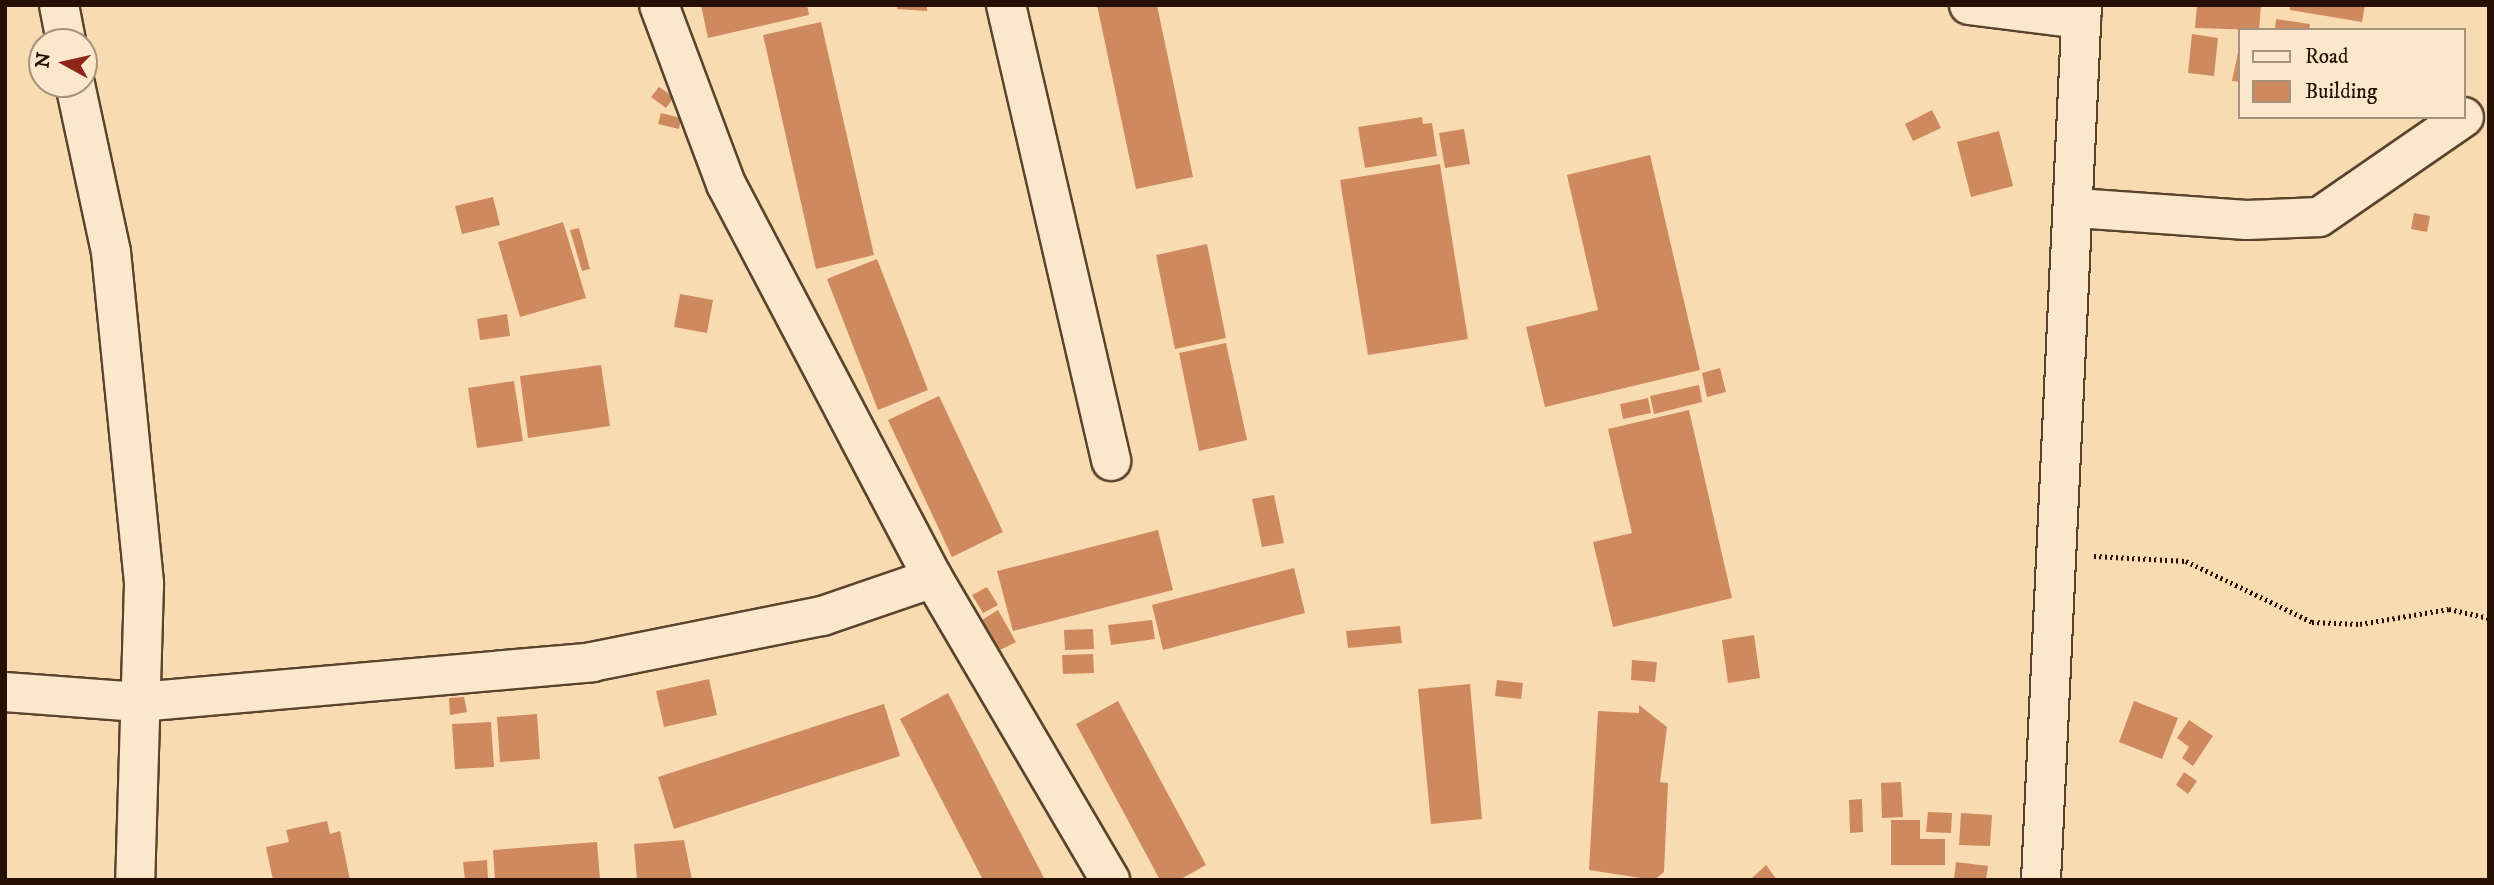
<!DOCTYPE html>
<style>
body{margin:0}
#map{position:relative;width:2494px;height:885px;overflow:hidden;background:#f9dbb1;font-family:"IM FELL DW Pica",serif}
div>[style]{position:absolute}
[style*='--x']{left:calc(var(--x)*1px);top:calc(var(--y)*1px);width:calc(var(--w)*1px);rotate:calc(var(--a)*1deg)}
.building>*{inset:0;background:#cf895f}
.path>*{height:4.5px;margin-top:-2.25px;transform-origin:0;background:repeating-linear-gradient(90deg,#251003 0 2px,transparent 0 5.5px)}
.roads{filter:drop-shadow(2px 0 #5a432e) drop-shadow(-2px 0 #5a432e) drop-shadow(0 2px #5a432e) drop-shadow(0 -2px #5a432e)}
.minor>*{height:38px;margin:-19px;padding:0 19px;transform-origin:19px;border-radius:19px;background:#fbe8cc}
span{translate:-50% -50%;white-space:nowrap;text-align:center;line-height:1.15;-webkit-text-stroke:6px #fbe8cc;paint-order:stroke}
.frame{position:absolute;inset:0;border:7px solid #251003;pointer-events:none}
.legend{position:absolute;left:2238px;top:28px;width:228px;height:91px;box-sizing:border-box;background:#fbe8cc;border:2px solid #a5927c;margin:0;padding:9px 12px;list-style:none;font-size:21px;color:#251003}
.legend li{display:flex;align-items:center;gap:14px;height:35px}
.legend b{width:35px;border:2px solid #a5927c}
.north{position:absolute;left:28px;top:28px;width:70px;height:70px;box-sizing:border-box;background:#fbe8cc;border:2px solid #a5927c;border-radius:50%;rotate:278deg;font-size:19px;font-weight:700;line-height:28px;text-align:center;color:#251003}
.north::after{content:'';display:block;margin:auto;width:24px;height:32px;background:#8f2418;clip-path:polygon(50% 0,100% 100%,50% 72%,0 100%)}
</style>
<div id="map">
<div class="building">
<i style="clip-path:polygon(701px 5px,807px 5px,809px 15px,708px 38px)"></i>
<i style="clip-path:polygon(898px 5px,927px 5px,927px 11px,897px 9px)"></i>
<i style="clip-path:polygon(1097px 5px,1157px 5px,1193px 177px,1136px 189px)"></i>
<i style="clip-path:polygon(2197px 5px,2261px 5px,2259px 30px,2195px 28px)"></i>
<i style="clip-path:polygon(2290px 5px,2365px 5px,2362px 22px,2290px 10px)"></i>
<i style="clip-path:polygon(2276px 19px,2310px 24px,2309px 30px,2275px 30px)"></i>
<i style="clip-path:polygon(821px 22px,874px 255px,816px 269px,763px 35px)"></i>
<i style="clip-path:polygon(2192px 34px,2218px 38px,2214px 76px,2188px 73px)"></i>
<i style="clip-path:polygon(2240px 43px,2240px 82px,2232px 81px)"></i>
<i style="clip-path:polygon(659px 87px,674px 97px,666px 108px,651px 97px)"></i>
<i style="clip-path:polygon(1932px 110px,1941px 128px,1913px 141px,1905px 124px)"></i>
<i style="clip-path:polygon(661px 113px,681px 118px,679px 129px,658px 124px)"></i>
<i style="clip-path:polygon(1422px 117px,1423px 124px,1432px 123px,1437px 156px,1365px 168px,1358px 127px)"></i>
<i style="clip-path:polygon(1464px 129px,1470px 164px,1445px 168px,1439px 133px)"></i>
<i style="clip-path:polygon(1999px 131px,2013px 186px,1971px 197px,1957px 142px)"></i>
<i style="clip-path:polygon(1650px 155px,1700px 370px,1545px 407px,1526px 327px,1598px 310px,1567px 175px)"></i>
<i style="clip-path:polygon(1440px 164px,1468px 339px,1368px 355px,1340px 180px)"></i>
<i style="clip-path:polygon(493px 197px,500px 225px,462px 234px,455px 206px)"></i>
<i style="clip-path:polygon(2414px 213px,2430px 216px,2427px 232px,2411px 229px)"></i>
<i style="clip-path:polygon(563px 222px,586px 298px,520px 317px,498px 242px)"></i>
<i style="clip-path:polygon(579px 228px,590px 269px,582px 271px,570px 230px)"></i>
<i style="clip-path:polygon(1207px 244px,1226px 338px,1175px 349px,1156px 255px)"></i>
<i style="clip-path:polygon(877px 259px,928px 390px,878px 410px,827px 279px)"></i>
<i style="clip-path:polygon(680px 294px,713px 300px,707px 333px,674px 327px)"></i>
<i style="clip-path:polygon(507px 314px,510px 336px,480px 340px,477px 319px)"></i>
<i style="clip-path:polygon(1226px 343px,1247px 440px,1199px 451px,1179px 353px)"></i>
<i style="clip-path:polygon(601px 365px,610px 426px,528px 438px,520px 376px)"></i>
<i style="clip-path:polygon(1720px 368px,1726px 392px,1707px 397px,1702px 373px)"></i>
<i style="clip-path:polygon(514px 381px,523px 441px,477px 448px,468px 388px)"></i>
<i style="clip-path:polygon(1699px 385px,1702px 402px,1654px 414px,1650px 396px)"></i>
<i style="clip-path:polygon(939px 396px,1003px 532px,952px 557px,888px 420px)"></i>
<i style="clip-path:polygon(1648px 398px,1651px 413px,1623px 419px,1620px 404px)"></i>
<i style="clip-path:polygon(1689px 410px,1732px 598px,1613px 627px,1593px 542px,1632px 533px,1608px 429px)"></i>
<i style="clip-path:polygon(1274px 495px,1284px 543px,1262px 547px,1252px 499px)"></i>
<i style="clip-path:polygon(1158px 530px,1173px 590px,1013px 631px,997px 571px)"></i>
<i style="clip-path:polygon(1294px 568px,1305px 613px,1163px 650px,1152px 605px)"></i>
<i style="clip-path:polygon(987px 587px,998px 605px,983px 613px,972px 595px)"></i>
<i style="clip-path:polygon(998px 610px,1016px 642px,1000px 650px,982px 620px)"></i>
<i style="clip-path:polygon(1152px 620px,1155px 639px,1111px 645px,1108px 625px)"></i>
<i style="clip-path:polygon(1400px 626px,1402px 643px,1348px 648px,1346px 631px)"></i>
<i style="clip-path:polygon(1093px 629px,1094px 649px,1065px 650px,1064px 630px)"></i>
<i style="clip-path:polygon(1754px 635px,1760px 678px,1728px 683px,1722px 640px)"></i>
<i style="clip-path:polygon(1093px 654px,1094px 673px,1063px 674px,1062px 655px)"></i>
<i style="clip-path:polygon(1632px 660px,1657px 662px,1655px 682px,1631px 680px)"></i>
<i style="clip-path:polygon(709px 679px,717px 715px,664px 727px,656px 691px)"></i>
<i style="clip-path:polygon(1497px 680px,1523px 683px,1521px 699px,1495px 696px)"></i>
<i style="clip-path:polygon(1470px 684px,1482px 819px,1431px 824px,1418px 689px)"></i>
<i style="clip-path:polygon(948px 693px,1045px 880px,983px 880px,900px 719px)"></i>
<i style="clip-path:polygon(464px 697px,467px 712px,450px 715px,449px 698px)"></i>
<i style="clip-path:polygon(1118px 701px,1206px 865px,1179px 880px,1160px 880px,1076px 724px)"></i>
<i style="clip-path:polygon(2134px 701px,2178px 718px,2162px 759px,2119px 742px)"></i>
<i style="clip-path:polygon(884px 704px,900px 756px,674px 829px,658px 777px)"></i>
<i style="clip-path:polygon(1639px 705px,1667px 727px,1660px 782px,1668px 783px,1664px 872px,1654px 880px,1589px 870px,1598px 711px,1639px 713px)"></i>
<i style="clip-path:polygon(537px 714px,540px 759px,500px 762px,497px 717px)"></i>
<i style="clip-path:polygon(2189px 720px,2213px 736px,2193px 766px,2182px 758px,2189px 747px,2177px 738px)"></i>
<i style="clip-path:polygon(491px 722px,494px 767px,455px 769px,452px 724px)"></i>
<i style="clip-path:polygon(2184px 772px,2197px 781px,2188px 794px,2176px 785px)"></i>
<i style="clip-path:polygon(1901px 782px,1903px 817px,1882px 818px,1881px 783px)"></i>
<i style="clip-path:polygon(1862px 799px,1863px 832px,1850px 833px,1849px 800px)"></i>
<i style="clip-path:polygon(1928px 812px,1952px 813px,1951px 833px,1926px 832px)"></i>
<i style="clip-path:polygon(1961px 813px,1992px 815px,1990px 846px,1959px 845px)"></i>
<i style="clip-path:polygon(1891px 820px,1920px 820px,1920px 839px,1945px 839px,1945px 865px,1891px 865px)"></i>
<i style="clip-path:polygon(327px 821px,330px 834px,340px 831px,350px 880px,273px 880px,266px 847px,289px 842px,286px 830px)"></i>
<i style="clip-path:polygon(684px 840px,692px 880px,637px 880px,634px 844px)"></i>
<i style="clip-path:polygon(597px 842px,600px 880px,495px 880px,493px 850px)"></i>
<i style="clip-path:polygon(487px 860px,488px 880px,465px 880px,463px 862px)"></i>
<i style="clip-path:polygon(1956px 862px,1988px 866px,1986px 880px,1954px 880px)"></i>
<i style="clip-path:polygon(1766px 865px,1777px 880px,1750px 880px)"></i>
</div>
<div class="path">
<i style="--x:2094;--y:556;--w:92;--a:3.1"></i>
<i style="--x:2186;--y:561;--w:140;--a:25.8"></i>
<i style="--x:2312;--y:622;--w:48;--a:2.4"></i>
<i style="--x:2360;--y:624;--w:90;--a:-9.6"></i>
<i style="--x:2449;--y:609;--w:41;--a:12.7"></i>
</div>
<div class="roads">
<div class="minor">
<i style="--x:59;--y:5;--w:38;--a:79"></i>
<i style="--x:659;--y:5;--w:191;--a:69.5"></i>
<i style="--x:726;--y:184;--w:445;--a:62.3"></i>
<i style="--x:933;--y:578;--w:350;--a:59.6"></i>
<i style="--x:1006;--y:5;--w:468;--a:77"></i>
<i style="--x:1969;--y:5;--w:113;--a:7.1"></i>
<i style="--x:75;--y:84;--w:172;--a:77.9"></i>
<i style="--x:111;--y:252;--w:334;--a:84.3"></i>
<i style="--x:144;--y:584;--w:296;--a:91.7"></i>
<i style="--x:2076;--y:208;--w:171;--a:4"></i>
<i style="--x:2247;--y:220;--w:72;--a:-2.4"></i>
<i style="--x:2319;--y:217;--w:176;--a:-34.6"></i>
<i style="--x:5;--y:692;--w:134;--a:4.3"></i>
<i style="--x:139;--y:702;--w:455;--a:-5"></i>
<i style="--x:592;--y:662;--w:235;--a:-11.3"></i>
<i style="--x:822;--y:616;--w:117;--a:-18.9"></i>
<i style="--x:2041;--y:880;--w:876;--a:-87.32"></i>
</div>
</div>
<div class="frame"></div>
<ul class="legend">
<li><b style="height:9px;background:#fbe8cc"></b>Road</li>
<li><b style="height:19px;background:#cf895f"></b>Building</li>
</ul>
<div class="north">N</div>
</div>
